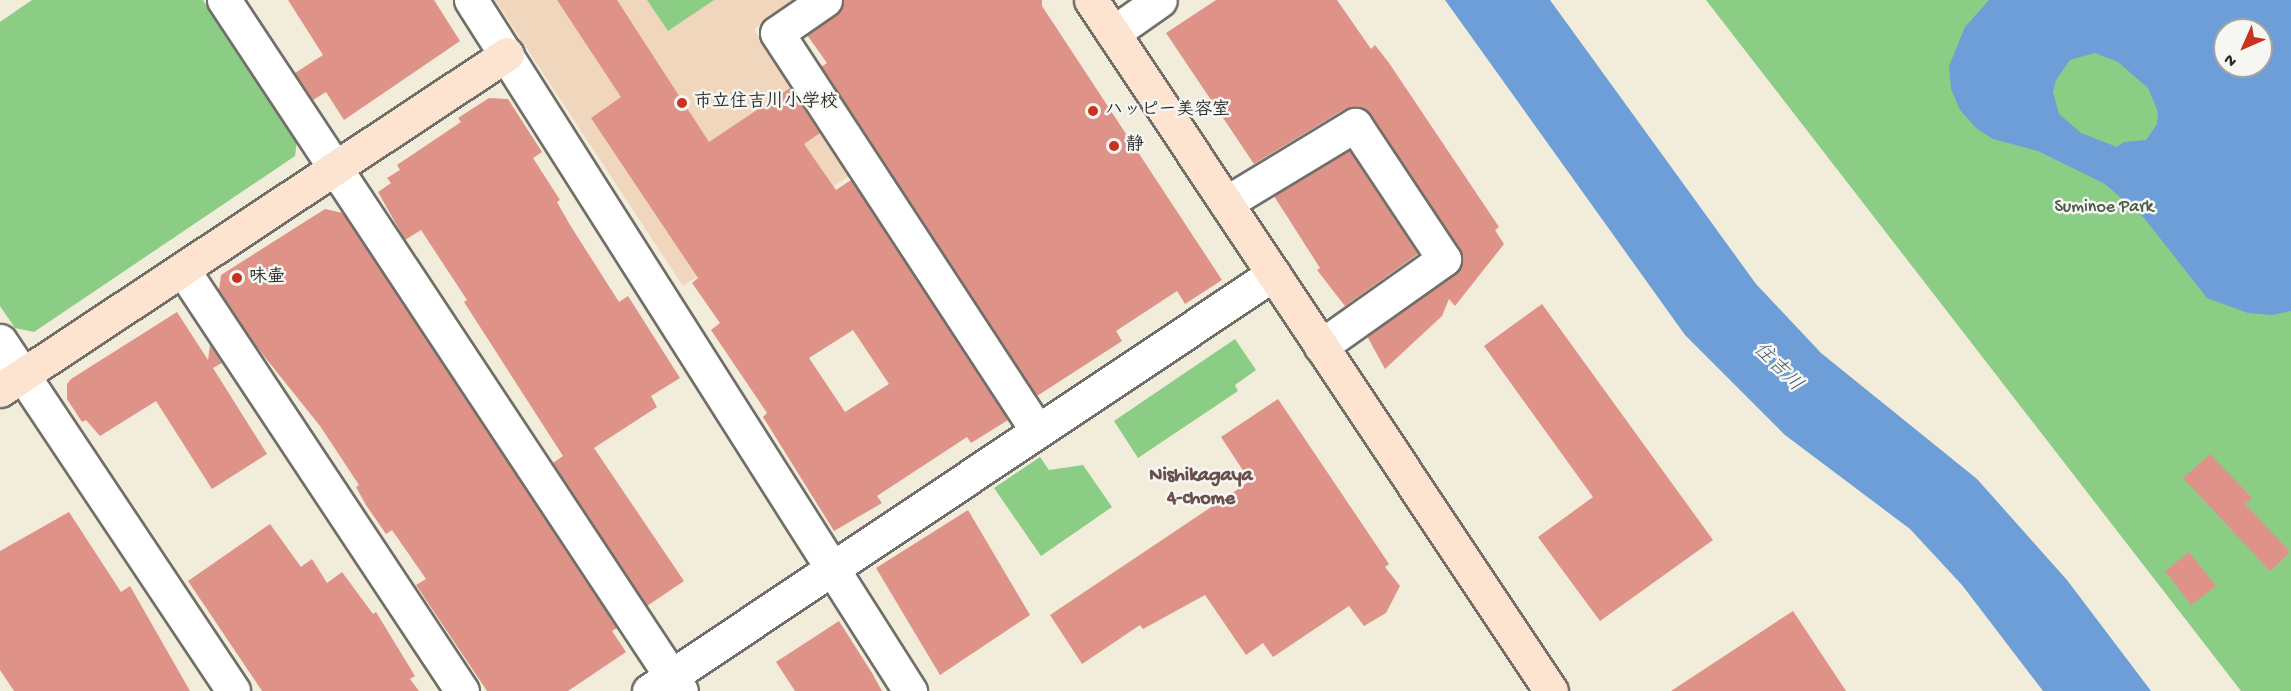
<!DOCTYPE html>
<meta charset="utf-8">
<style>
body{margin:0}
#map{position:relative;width:2291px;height:691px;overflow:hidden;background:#f2ecdb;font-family:"Gochi Hand","Klee One",sans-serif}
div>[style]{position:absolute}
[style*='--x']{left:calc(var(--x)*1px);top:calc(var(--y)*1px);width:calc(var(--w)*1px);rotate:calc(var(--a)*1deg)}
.built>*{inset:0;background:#f0d6bc}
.green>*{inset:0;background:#8ccd85}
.water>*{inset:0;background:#6d9ed7}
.building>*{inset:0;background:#df9388}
.roads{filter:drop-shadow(2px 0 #716f69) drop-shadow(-2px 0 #716f69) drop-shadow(0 2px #716f69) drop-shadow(0 -2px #716f69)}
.street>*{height:33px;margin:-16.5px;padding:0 16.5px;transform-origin:16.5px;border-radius:16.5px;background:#fff}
.secondary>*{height:33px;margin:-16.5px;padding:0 16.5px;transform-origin:16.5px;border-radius:16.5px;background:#fde4d1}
.dots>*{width:16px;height:16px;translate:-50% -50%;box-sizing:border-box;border:3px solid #f6f6f2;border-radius:50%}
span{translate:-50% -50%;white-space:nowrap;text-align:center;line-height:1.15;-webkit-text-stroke:5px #f6f6f2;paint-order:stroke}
.poi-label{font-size:18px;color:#2b2b2b;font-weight:700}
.left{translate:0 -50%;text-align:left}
.park-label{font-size:18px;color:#485c46}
.water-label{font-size:20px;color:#455970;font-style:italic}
.neighbourhood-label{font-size:20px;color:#6a4f4c;font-weight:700}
.north{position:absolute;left:2213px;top:18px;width:60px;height:60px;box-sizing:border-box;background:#f6f6f2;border:2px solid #a5a5a2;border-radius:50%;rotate:225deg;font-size:16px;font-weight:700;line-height:24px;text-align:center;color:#2b2b2b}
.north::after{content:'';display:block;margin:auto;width:21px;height:27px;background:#c8321e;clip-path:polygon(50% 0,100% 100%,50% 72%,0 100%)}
</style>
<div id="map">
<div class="built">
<i style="clip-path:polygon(495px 0,797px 0,754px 29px,849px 176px,683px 286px)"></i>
</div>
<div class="green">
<i style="clip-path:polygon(32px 0,203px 0,297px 141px,295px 156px,34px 332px,15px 328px,0 306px,0 22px)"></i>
<i style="clip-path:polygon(647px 0,714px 0,668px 31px)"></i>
<i style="clip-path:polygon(evenodd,1706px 0,2291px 0,2291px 691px,2241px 691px,1706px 0,2225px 30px,2261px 30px,2261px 66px,2225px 66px,2225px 30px)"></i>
<i style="clip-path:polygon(1235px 339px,1256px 370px,1235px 385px,1238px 391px,1138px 458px,1114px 421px)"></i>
<i style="clip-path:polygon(1040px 457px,1049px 470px,1083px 465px,1112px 507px,1041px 556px,994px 488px)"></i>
</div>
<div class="water">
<i style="clip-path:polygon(1445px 0,1550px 0,1756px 284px,1821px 353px,1977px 479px,2067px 580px,2151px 691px,2043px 691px,1962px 585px,1910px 529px,1785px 435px,1685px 335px)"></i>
<i style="clip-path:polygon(evenodd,1989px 0,2291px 0,2291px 311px,2272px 315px,2248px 313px,2207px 298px,2144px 218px,2105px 184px,2038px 151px,1993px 139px,1976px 128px,1960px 110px,1951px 89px,1949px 66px,1965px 27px,1989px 0,2225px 30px,2261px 30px,2261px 66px,2225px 66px,2225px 30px,1989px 0,2095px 53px,2118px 62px,2148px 88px,2158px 112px,2157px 124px,2146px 140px,2124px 142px,2117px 147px,2081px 133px,2059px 114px,2053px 92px,2056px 80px,2070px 60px,2095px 53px)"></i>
</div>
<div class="building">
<i style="clip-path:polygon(288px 0,434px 0,460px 41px,344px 120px,326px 92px,313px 100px,295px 73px,323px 55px)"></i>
<i style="clip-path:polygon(evenodd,557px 0,617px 0,709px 142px,790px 88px,820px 133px,804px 144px,836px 190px,851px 180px,1008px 420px,971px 443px,967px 437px,877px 496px,882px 503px,834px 531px,763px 417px,767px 413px,711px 330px,720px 323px,692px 283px,698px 278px,591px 118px,621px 97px,557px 0,853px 330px,889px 384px,845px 412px,809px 358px,853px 330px)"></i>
<i style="clip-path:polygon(843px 0,1042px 0,1042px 6px,1222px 280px,1185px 304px,1177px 291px,1116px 331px,1122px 341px,1037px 396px,821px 67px,827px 63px,807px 35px,836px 15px)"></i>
<i style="clip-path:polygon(1216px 0,1337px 0,1371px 49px,1375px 45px,1389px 63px,1499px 227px,1495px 230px,1504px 244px,1455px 306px,1449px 299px,1442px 316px,1385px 369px,1367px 336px,1455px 274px,1461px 266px,1460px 249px,1363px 108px,1345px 109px,1254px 164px,1166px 33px)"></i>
<i style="clip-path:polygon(489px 98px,508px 99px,542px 152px,533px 158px,560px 200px,557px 202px,570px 225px,619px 302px,628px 296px,680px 378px,651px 396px,657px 407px,594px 448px,684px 581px,647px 606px,553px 463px,563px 456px,464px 302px,467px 300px,421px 230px,405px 240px,378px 192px,391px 183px,387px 178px,400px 170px,397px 165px,461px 122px,458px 118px)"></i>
<i style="clip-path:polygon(1349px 150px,1418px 254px,1345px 306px,1317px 270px,1320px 268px,1274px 196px)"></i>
<i style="clip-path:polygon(325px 209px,343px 213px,617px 628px,612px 631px,626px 652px,568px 691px,487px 691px,416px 585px,426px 579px,392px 530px,386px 534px,366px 505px,356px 487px,359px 485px,320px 426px,252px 341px,219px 290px,221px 275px)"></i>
<i style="clip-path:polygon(1542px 304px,1713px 540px,1600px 621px,1538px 537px,1593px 497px,1484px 346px)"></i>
<i style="clip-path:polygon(177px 312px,208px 360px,210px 345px,222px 363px,213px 368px,267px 454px,212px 489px,156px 401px,100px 436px,86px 420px,82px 422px,67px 399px,67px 384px,71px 379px)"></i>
<i style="clip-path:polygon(1278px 399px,1389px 564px,1385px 567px,1400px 586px,1386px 613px,1364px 626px,1349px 606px,1273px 657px,1263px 643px,1246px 655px,1205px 595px,1143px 629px,1140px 625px,1082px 664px,1050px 615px,1250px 481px,1221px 437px)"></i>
<i style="clip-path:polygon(2210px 454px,2252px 498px,2245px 504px,2290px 552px,2270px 571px,2183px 478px)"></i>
<i style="clip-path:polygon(968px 510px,1030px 615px,940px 675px,876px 568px)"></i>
<i style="clip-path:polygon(69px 512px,121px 592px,130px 586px,190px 691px,14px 691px,0 670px,0 551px)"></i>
<i style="clip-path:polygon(270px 524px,301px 567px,312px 559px,327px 583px,342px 572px,373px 614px,376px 612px,415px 676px,410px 679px,419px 691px,262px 691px,188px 581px)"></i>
<i style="clip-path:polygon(2189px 552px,2216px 586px,2191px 605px,2165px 571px)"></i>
<i style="clip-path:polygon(1793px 611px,1846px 691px,1671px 691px)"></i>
<i style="clip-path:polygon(839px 621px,872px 673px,882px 691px,795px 691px,776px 662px)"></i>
</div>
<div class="roads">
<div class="street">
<i style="--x:224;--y:0;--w:828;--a:56.52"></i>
<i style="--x:471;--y:0;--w:819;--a:57.57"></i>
<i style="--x:825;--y:0;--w:58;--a:145.5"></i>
<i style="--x:777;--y:33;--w:473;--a:56.8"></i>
<i style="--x:1113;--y:33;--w:57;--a:-35.1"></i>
<i style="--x:1226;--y:203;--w:151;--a:-31.2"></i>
<i style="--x:1355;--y:125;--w:161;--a:56.4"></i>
<i style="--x:1444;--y:259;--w:151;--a:144.7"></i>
<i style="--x:183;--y:270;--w:505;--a:56.47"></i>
<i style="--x:0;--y:341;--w:420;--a:56.3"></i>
<i style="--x:649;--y:691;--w:751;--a:-33.75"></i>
</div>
<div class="secondary">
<i style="--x:1091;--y:0;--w:830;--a:56.35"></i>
<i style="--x:0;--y:390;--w:608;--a:-33.53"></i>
</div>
</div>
<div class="dots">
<i style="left:682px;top:103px;background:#c8321e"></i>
<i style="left:1093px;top:111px;background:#c8321e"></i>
<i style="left:1114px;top:146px;background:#c8321e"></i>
<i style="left:237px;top:278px;background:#c8321e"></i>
</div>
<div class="poi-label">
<span class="left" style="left:694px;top:103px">市立住吉川小学校</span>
<span class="left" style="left:1105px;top:111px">ハッピー美容室</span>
<span class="left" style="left:1126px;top:146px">静</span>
<span class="left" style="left:249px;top:278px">味壷</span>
</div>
<div class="park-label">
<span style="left:2104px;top:208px">Suminoe Park</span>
</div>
<div class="water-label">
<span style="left:1777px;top:368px;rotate:45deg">住吉川</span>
</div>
<div class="neighbourhood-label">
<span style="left:1201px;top:488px">Nishikagaya<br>4-chome</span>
</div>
<div class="north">N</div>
</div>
